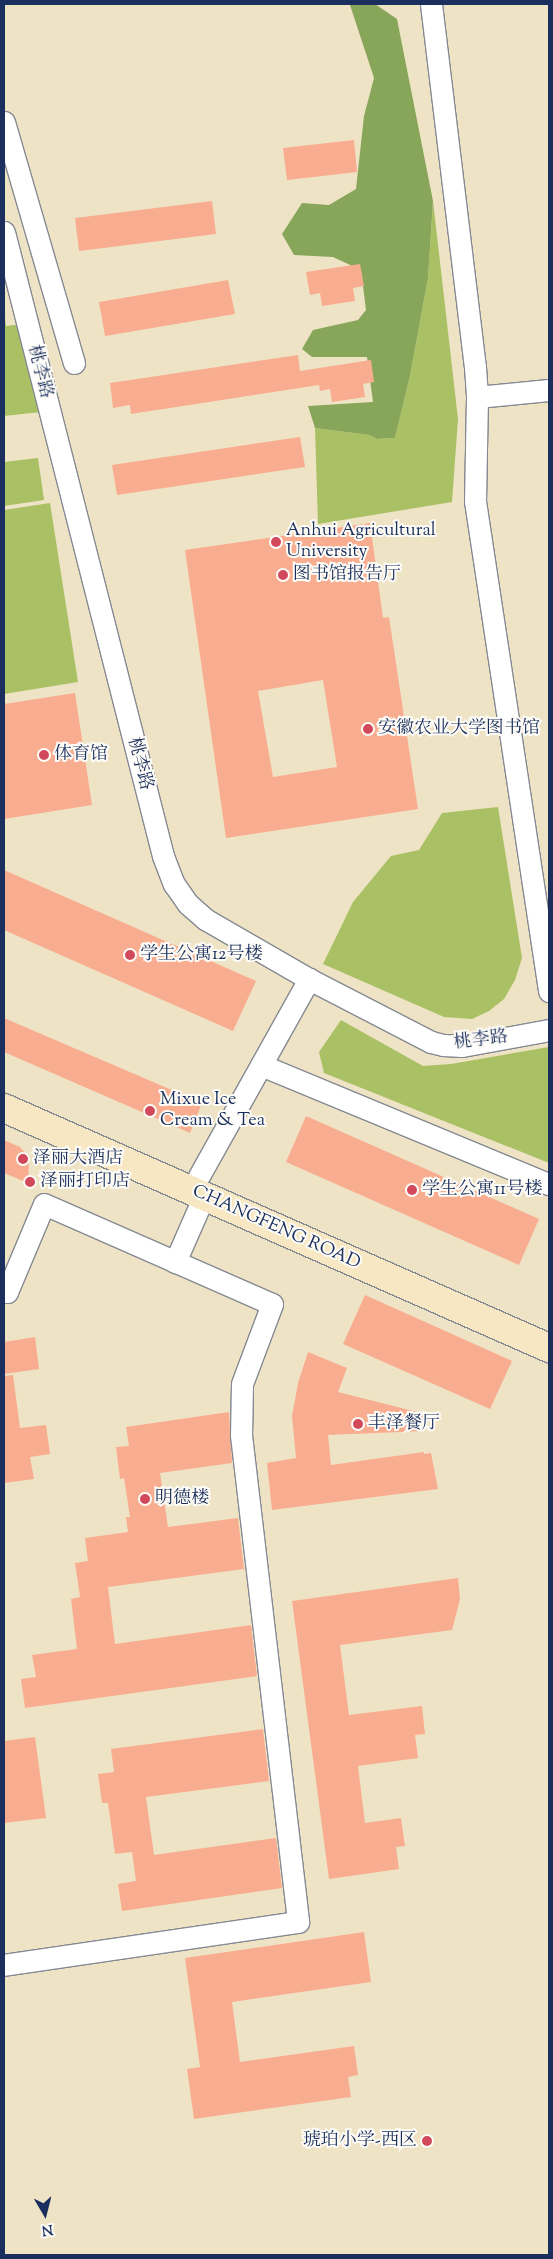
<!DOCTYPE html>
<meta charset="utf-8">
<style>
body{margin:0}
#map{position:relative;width:553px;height:2259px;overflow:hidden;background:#efe3c5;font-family:"Sorts Mill Goudy","Noto Serif SC",serif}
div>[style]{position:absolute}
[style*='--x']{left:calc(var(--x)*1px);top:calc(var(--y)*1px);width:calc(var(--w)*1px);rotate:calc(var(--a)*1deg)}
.green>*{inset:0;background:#aac065}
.forest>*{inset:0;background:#87a65a}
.building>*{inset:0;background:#f9ad90}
.roads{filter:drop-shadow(1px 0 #858992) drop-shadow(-1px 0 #858992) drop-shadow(0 1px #858992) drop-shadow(0 -1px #858992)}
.street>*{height:21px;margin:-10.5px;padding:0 10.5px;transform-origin:10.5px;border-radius:10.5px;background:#fff}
.secondary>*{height:28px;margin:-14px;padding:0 14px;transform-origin:14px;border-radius:14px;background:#f7e8c3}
.dots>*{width:14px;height:14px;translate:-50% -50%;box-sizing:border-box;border:2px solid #fdfcf7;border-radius:50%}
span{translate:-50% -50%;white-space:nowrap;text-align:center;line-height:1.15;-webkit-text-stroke:4px #fdfcf7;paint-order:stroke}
.street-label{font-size:18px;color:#1b2f5e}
.poi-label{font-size:18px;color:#1b2f5e}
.left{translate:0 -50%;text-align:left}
.right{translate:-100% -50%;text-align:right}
.frame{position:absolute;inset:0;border:5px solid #1b2f5e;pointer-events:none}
.north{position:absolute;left:20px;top:2189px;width:50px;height:50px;-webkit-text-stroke:4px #fdfcf7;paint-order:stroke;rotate:172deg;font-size:14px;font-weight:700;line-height:20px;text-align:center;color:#1b2f5e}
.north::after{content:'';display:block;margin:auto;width:18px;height:22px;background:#1b2f5e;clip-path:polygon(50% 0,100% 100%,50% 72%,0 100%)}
</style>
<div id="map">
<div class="green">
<i style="clip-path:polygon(433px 201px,458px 419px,452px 502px,318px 524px,315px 428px,369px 435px,377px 439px,395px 438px,410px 376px,428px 278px)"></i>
<i style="clip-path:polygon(4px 308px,6px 326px,31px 323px,41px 412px,4px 416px)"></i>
<i style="clip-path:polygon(38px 458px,44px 500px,4px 506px,4px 462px)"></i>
<i style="clip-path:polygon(50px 503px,78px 682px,4px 694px,4px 510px)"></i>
<i style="clip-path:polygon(498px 807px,522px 958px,515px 980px,504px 999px,489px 1011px,472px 1019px,444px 1017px,323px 964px,353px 902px,391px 856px,419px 850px,442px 813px)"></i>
<i style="clip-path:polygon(341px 1020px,423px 1066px,451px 1064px,549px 1047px,549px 1163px,324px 1073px,319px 1052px)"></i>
</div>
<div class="forest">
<i style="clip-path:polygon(346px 4px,375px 4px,397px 19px,433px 201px,428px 278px,410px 376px,395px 438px,377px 439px,369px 435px,315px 428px,308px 406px,373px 402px,367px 357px,312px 357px,302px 349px,313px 330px,358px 320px,366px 310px,361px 270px,333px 257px,294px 255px,282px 234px,302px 203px,329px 205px,356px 189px,364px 116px,374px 78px,350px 5px)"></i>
</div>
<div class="building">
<i style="clip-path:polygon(354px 140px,357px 172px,287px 180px,283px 148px)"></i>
<i style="clip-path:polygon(212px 201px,216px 234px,79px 251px,75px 218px)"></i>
<i style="clip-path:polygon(360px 264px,364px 286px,353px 288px,355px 301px,322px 306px,320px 293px,310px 295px,306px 272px)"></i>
<i style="clip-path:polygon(228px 280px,235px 314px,105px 336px,99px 302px)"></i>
<i style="clip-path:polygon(298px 355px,300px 371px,371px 360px,374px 382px,363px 384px,365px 397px,332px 402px,330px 389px,320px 391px,319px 385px,131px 414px,130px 405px,113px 408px,110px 383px)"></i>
<i style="clip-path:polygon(300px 437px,305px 467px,117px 495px,112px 465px)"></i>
<i style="clip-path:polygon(evenodd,370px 523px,383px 618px,389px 617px,418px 809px,226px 838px,185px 550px,370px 523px,323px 680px,337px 767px,273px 777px,258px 691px,323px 680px)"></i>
<i style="clip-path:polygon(75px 693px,92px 805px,4px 819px,4px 704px)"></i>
<i style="clip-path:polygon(4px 870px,256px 981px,233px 1031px,4px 930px)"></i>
<i style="clip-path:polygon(4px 1018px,202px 1103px,190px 1133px,4px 1052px)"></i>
<i style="clip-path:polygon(306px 1116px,539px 1219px,519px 1265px,286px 1162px)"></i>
<i style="clip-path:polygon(4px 1140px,20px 1147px,26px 1154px,29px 1162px,28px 1183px,4px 1173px)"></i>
<i style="clip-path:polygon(365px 1295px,512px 1361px,490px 1409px,343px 1344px)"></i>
<i style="clip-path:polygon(35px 1337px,39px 1369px,4px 1374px,4px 1342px)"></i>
<i style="clip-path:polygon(308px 1352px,347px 1368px,338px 1392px,425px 1414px,424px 1431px,328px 1435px,331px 1465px,424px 1452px,424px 1454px,431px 1453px,438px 1489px,272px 1510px,267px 1463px,296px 1458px,292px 1416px,298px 1383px)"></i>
<i style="clip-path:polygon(13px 1375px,20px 1428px,46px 1425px,50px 1454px,30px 1457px,34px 1479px,4px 1483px,4px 1376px)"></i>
<i style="clip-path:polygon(229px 1412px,232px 1463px,160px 1473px,168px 1527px,238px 1518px,244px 1569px,108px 1587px,115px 1644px,251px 1625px,257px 1676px,25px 1708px,21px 1679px,36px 1677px,32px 1655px,77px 1649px,71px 1599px,80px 1597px,75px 1563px,88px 1561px,85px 1538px,128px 1532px,126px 1517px,130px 1517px,124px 1478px,120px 1479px,116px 1447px,129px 1446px,126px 1427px)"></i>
<i style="clip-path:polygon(458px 1578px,460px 1599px,452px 1630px,340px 1645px,349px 1715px,422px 1706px,425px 1734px,415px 1735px,418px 1758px,358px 1766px,365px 1823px,401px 1818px,405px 1846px,396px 1847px,399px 1869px,329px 1879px,292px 1601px)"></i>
<i style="clip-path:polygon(263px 1729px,269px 1781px,146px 1797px,154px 1855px,276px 1838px,282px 1888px,122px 1911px,118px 1884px,136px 1881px,132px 1852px,115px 1854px,108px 1803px,102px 1803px,98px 1774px,114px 1772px,111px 1749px)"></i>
<i style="clip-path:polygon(35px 1737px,46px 1818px,4px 1823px,4px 1741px)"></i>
<i style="clip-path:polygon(364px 1932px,371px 1982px,232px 2002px,240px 2062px,354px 2046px,358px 2075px,348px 2077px,351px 2097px,194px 2119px,187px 2069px,200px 2067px,185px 1958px)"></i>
</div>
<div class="roads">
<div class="street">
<i style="--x:431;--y:4;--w:366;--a:83.1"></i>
<i style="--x:475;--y:367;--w:30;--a:86"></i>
<i style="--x:477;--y:397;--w:104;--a:91.1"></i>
<i style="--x:475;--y:501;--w:496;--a:81.4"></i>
<i style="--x:4;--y:122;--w:251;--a:73.8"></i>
<i style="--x:4;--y:232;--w:644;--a:75.7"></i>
<i style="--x:163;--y:856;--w:30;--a:69"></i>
<i style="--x:174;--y:884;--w:24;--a:55"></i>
<i style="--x:188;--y:904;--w:23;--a:41"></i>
<i style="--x:205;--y:919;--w:120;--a:30"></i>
<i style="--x:309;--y:979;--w:137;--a:27.3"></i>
<i style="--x:431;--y:1042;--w:12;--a:14"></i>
<i style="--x:443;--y:1045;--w:19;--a:3"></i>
<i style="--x:462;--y:1046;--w:88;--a:-10.4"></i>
<i style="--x:477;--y:397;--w:72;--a:-5.6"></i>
<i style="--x:261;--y:1065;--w:312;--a:22.5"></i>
<i style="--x:199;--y:1176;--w:226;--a:-60.8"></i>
<i style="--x:175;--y:1262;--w:72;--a:-66.3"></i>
<i style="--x:4;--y:1292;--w:3;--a:0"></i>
<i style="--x:7;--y:1292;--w:95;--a:-67.2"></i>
<i style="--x:44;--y:1204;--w:249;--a:23.7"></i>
<i style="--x:272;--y:1304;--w:85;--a:110.6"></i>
<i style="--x:242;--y:1384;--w:51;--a:91.1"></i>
<i style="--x:241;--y:1435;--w:490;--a:83.3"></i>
<i style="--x:298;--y:1922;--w:297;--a:171.7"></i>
</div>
<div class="secondary">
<i style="--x:4;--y:1108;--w:596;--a:23.77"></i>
</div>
</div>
<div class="dots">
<i style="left:276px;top:542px;background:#d1495b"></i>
<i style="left:283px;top:575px;background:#d1495b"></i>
<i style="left:368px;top:729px;background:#d1495b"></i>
<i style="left:44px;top:755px;background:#d1495b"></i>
<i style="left:130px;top:955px;background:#d1495b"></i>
<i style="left:150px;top:1111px;background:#d1495b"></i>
<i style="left:23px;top:1159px;background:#d1495b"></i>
<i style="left:30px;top:1182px;background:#d1495b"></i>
<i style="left:412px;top:1190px;background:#d1495b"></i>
<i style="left:358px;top:1424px;background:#d1495b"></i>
<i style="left:145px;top:1499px;background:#d1495b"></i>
<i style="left:427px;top:2141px;background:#d1495b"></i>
</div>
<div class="street-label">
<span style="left:39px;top:372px;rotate:76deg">桃李路</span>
<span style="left:139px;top:764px;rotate:76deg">桃李路</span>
<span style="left:481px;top:1041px;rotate:-7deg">桃李路</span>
<span style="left:276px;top:1228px;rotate:24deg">CHANGFENG ROAD</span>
</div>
<div class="poi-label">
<span class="left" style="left:286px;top:542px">Anhui Agricultural<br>University</span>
<span class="left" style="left:293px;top:575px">图书馆报告厅</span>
<span class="left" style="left:378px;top:729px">安徽农业大学图书馆</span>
<span class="left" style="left:54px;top:755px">体育馆</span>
<span class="left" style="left:140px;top:955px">学生公寓12号楼</span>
<span class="left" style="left:160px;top:1111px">Mixue Ice<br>Cream &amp; Tea</span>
<span class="left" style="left:33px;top:1159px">泽丽大酒店</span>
<span class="left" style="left:40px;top:1182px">泽丽打印店</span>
<span class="left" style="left:422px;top:1190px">学生公寓11号楼</span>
<span class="left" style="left:368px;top:1424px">丰泽餐厅</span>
<span class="left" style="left:155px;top:1499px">明德楼</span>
<span class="right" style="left:417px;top:2141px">琥珀小学-西区</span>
</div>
<div class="frame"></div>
<div class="north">N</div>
</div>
